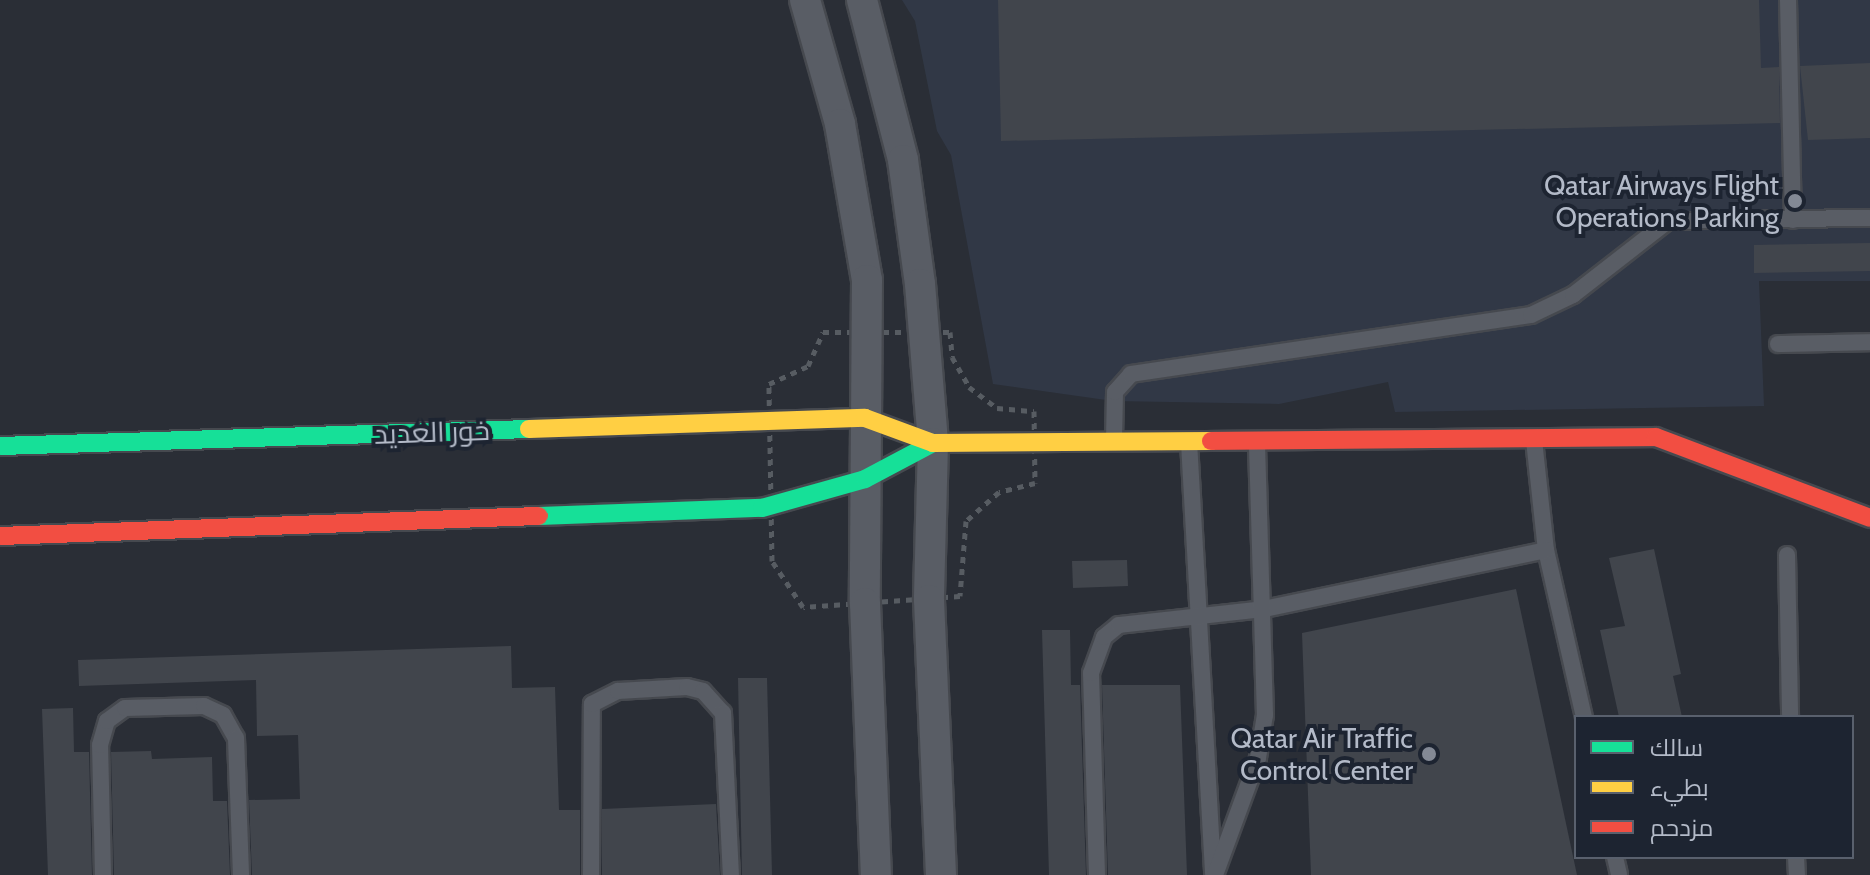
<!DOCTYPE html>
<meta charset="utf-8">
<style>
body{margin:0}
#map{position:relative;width:1870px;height:875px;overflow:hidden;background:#2a2e36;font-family:Cabin,Cairo,sans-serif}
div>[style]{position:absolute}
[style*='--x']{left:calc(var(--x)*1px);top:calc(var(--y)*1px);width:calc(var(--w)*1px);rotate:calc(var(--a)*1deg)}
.airport>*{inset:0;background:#313846}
.building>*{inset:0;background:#41454c}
.path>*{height:5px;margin-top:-2.5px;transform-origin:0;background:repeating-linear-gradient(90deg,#575c62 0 6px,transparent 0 12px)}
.roads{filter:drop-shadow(2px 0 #46494f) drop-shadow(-2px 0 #46494f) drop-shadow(0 2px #46494f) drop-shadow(0 -2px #46494f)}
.lane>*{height:16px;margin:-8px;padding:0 8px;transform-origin:8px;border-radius:8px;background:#595d65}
.street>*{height:30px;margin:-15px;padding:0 15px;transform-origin:15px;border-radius:15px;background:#595d65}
.fast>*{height:18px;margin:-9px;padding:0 9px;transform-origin:9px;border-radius:9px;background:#16e098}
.slow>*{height:18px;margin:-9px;padding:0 9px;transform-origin:9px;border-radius:9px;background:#ffcf43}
.jam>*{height:18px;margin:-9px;padding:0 9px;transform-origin:9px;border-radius:9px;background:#f24e42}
.dots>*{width:22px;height:22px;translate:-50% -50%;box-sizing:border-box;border:4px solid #1d2431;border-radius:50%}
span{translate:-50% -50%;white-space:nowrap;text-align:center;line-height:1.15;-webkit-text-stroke:8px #1d2431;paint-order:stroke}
.poi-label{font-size:28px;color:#b3bac8}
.right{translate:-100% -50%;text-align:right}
.street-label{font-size:28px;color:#b3bac8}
.legend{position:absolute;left:1574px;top:715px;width:280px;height:144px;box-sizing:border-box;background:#1d2431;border:2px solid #59606d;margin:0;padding:10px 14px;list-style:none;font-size:24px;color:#b3bac8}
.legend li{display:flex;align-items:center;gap:16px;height:40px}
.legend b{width:40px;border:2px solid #59606d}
</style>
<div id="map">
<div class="airport">
<i style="clip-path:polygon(902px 0,1870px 0,1870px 281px,1759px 281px,1764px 406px,1395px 412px,1388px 382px,1279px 404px,1113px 401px,993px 384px,951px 155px,937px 131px,915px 21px)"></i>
</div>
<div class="building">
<i style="clip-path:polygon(998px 0,1759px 0,1761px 68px,1779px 67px,1780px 123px,1001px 141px)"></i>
<i style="clip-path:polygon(1870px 63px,1870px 138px,1808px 140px,1800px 66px)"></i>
<i style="clip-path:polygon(1870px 243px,1870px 271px,1754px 273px,1754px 245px)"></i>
<i style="clip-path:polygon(1654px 549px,1681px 674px,1673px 676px,1682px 717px,1619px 717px,1600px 630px,1625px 626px,1609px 558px)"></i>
<i style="clip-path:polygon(1127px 560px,1128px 586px,1073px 588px,1072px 561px)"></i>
<i style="clip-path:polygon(1516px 589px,1577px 875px,1311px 875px,1302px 633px)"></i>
<i style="clip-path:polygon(1042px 630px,1070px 630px,1071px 685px,1080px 685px,1086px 875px,1049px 875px)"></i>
<i style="clip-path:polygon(511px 646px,512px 688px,555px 687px,559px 810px,580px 810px,580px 875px,252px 875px,249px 800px,300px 799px,298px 735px,257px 736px,256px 680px,79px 686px,78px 660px)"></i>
<i style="clip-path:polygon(738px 678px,767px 678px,772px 875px,742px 875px)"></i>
<i style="clip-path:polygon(1102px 685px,1180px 685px,1187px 875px,1108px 875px)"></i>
<i style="clip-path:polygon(73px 708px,74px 752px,89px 752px,92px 875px,48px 875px,42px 709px)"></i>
<i style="clip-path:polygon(151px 751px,152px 759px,212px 757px,213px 801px,227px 801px,230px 875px,114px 875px,111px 752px)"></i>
<i style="clip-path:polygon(716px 804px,720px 875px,602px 875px,602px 809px)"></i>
</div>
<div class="path">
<i style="--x:823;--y:332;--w:127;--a:0"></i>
<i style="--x:950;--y:332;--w:25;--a:85"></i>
<i style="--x:952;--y:357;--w:34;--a:60"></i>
<i style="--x:969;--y:387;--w:35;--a:37"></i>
<i style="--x:997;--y:408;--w:37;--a:5"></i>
<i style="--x:1034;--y:411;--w:72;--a:89.2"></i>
<i style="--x:1035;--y:483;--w:37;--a:166"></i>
<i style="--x:999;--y:492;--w:44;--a:138.7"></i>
<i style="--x:966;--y:521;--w:75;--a:94.6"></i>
<i style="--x:960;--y:596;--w:157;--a:176"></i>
<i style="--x:803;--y:607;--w:55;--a:-124"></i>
<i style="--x:772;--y:561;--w:177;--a:-91"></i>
<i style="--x:769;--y:384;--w:43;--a:-24.8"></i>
<i style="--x:808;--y:366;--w:37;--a:-66"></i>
</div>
<div class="roads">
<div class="lane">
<i style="--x:1788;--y:0;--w:220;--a:88.7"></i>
<i style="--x:1778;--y:344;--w:92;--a:-1.2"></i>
<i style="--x:1114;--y:440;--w:48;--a:-88.8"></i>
<i style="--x:1115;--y:392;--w:24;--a:-48"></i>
<i style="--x:1131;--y:374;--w:404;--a:-8.4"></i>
<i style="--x:1531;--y:315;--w:47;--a:-25.5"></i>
<i style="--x:1573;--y:295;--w:120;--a:-37.9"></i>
<i style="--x:1668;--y:221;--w:202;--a:-0.9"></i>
<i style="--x:1534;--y:440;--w:111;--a:83.8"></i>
<i style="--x:1546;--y:550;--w:171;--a:77.2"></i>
<i style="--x:1189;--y:442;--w:433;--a:86.8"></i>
<i style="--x:1787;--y:555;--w:162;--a:88.9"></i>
<i style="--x:1615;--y:857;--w:18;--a:77"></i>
<i style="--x:1796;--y:857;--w:18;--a:87"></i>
<i style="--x:103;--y:875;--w:130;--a:-91.3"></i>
<i style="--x:100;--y:745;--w:25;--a:-74"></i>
<i style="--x:107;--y:721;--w:22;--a:-36"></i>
<i style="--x:125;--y:708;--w:79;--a:-1.5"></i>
<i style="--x:204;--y:706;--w:21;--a:25"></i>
<i style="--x:223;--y:715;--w:26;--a:61"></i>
<i style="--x:236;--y:738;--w:137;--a:87.9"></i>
<i style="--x:591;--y:875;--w:171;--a:-89.7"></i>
<i style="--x:592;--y:704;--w:29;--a:-27"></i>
<i style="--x:618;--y:691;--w:69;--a:-3.3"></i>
<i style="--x:687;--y:687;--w:16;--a:14"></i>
<i style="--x:703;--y:691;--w:30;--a:48"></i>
<i style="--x:723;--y:713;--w:162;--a:87.2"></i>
<i style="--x:1097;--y:875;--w:202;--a:-91.7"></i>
<i style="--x:1091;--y:673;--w:38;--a:-70"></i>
<i style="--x:1104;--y:637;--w:19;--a:-39"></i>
<i style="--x:1119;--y:625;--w:146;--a:-6.3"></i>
<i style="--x:1264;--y:609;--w:288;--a:-11.8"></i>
<i style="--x:1215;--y:875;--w:125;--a:-69.8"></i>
<i style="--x:1258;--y:758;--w:44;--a:-80.8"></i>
<i style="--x:1265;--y:715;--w:274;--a:-91.7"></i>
</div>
<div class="street">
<i style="--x:805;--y:0;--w:129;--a:74.2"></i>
<i style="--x:840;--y:124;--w:158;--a:80.2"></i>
<i style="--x:867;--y:280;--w:323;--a:90.4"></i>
<i style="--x:865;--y:603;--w:272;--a:87.7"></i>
<i style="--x:862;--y:0;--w:165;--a:75.6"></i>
<i style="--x:903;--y:160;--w:125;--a:82.2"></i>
<i style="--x:920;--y:284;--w:160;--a:85.3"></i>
<i style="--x:933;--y:443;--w:157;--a:91.5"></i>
<i style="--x:929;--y:600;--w:275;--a:87.5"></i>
</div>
<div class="fast">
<i style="--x:0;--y:446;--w:529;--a:-1.84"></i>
<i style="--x:539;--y:516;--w:223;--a:-2.1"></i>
<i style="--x:762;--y:508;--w:107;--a:-15.7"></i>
<i style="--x:865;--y:479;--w:77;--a:-27.9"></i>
</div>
<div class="slow">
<i style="--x:529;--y:429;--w:336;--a:-1.9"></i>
<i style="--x:865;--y:418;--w:72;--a:20.2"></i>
<i style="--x:933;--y:443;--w:278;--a:-0.4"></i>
</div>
<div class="jam">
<i style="--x:1211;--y:441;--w:445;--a:-0.5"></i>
<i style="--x:1656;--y:437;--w:229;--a:20.7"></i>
<i style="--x:0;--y:536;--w:539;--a:-2.13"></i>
</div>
</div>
<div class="dots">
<i style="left:1795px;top:201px;background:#838995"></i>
<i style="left:1429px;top:754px;background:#838995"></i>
</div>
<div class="poi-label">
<span class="right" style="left:1779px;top:201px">Qatar Airways Flight<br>Operations Parking</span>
<span class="right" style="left:1413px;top:754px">Qatar Air Traffic<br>Control Center</span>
</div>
<div class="street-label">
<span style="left:432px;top:432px;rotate:-2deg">خور العديد</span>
</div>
<ul class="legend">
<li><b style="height:10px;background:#16e098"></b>سالك</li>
<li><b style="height:10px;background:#ffcf43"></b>بطيء</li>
<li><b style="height:10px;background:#f24e42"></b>مزدحم</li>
</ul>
</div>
